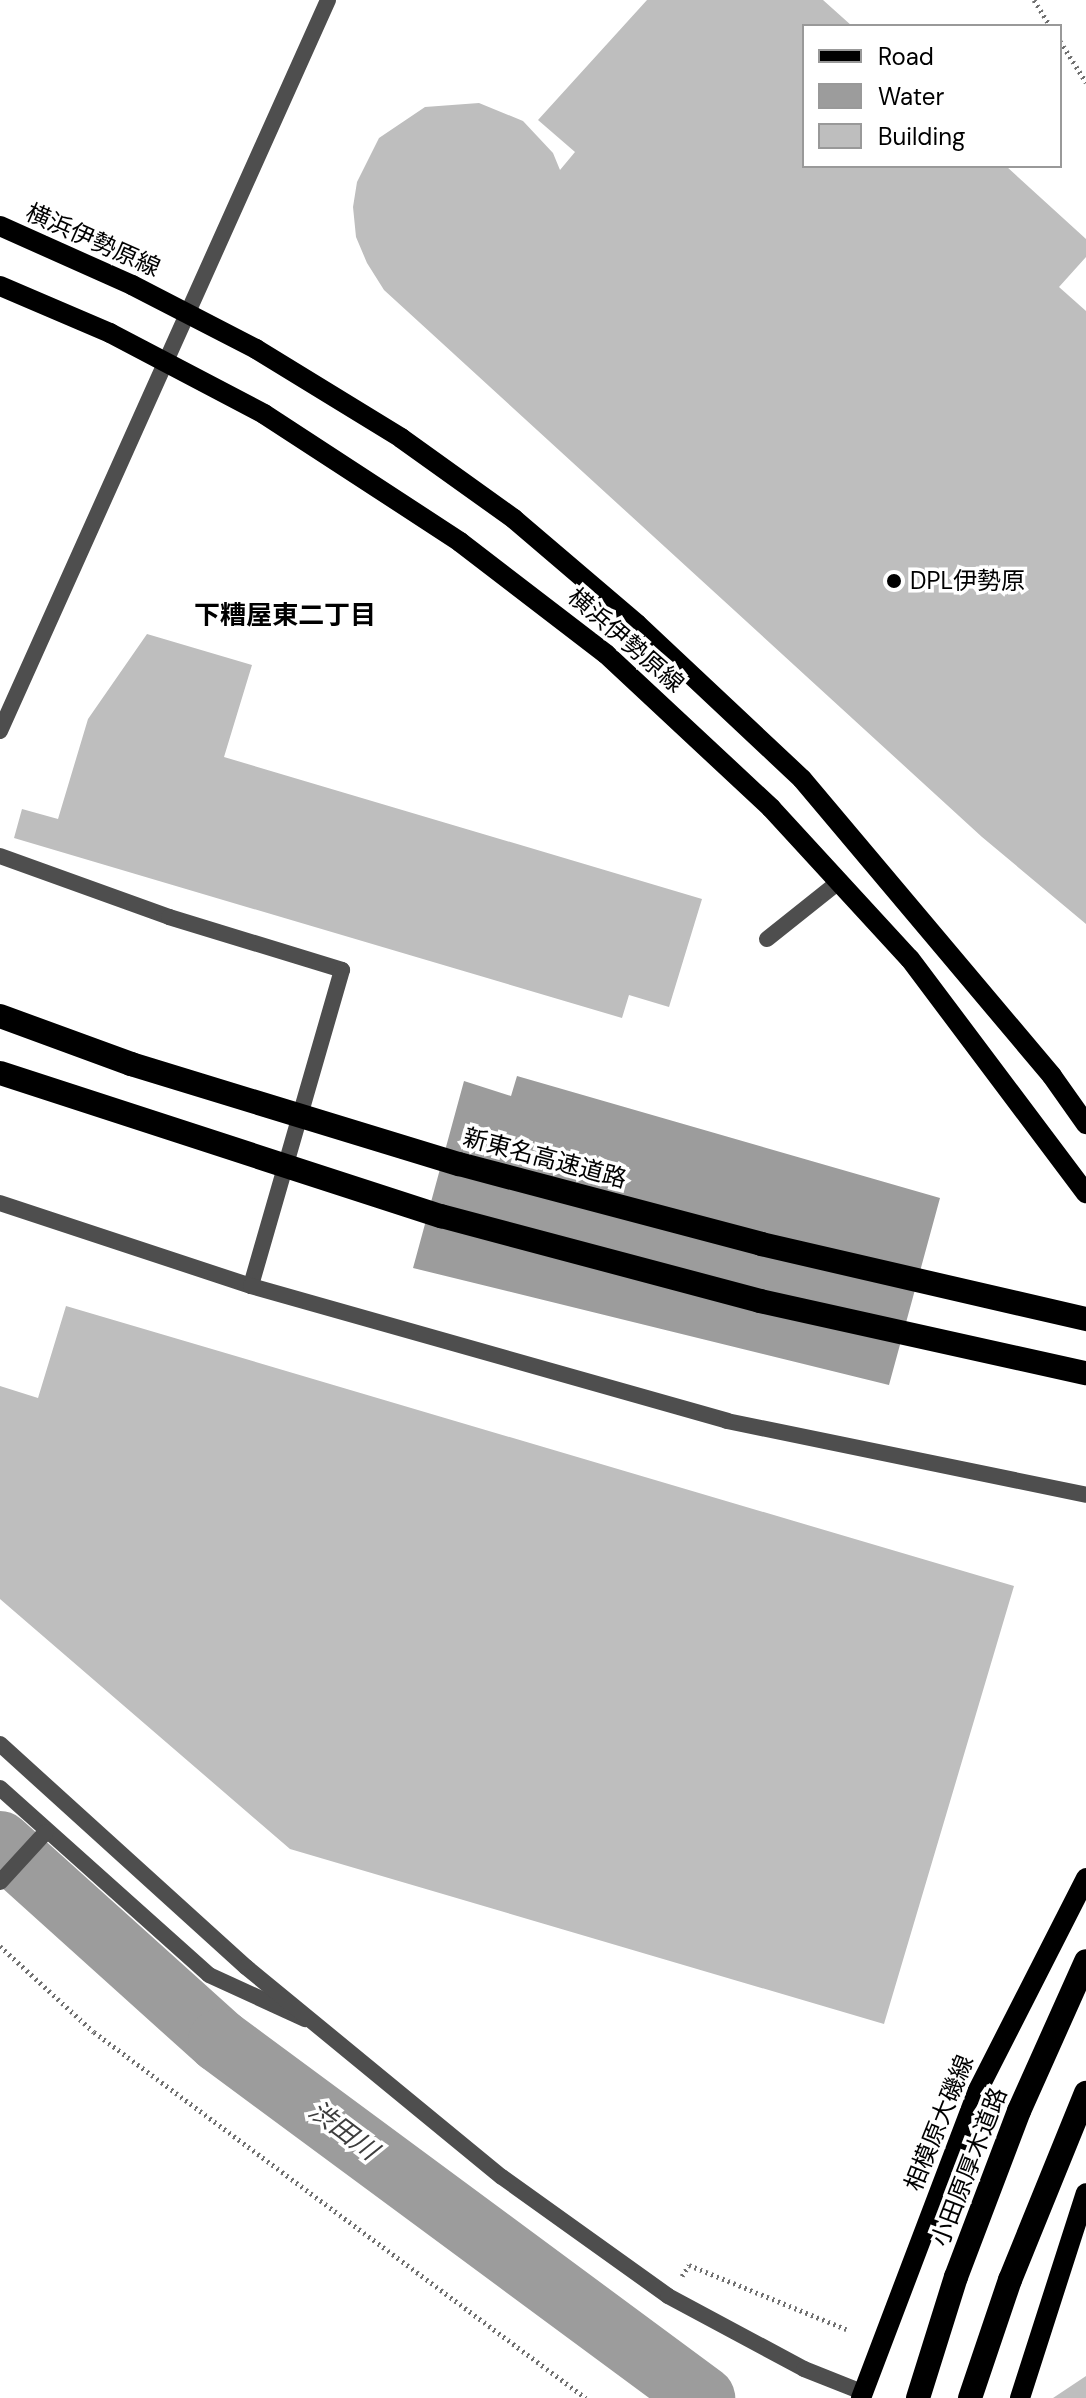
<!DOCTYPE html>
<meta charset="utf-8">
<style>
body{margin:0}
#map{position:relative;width:1086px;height:2398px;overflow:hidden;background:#fff;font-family:"DM Sans","Noto Sans JP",sans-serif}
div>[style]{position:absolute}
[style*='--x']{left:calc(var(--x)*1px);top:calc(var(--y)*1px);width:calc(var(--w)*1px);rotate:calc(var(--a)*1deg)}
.water>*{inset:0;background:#9c9c9c}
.river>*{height:64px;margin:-32px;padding:0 32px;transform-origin:32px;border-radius:32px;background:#9c9c9c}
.building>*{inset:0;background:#bebebe}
.path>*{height:5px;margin-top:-2.5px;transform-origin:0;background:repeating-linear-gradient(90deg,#707070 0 2px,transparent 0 6px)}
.service>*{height:16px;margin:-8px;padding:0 8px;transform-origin:8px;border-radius:8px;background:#4e4e4e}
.minor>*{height:16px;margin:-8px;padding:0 8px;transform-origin:8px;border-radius:8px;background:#4e4e4e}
.tertiary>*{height:16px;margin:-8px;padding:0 8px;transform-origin:8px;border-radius:8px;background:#4e4e4e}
.primary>*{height:20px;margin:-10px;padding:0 10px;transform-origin:10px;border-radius:10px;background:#000}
.motorway>*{height:24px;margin:-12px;padding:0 12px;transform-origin:12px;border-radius:12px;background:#000}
.dots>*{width:22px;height:22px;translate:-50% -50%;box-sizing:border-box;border:4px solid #fff;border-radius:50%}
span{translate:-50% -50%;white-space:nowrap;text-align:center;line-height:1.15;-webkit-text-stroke:7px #fff;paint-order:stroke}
.street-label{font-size:24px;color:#000}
.poi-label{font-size:24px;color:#000}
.left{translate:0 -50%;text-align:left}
.neighbourhood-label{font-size:26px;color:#000;font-weight:700}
.water-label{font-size:26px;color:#3d3d3d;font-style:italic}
.legend{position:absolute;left:802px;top:24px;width:260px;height:144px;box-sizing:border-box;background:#fff;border:2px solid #999;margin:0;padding:10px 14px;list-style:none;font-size:24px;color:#000}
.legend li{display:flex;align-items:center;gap:16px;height:40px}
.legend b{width:40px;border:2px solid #999}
</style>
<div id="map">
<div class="water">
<i style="clip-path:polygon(517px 1076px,940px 1198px,889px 1385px,413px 1268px,464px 1081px,511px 1096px)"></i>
</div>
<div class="river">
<i style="--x:0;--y:1843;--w:296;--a:42"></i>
<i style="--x:220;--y:2041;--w:601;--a:36.47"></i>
</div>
<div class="building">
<i style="clip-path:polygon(647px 0,823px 0,852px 26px,804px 26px,804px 166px,1006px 166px,1086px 239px,1086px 257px,1059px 287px,1086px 311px,1086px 924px,982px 837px,384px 290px,367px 263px,356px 237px,353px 207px,357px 182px,379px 138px,425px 107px,479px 103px,523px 121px,553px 153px,560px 170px,575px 152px,538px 120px)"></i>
<i style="clip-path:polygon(147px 634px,252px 665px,224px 757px,702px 899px,669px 1007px,629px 995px,622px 1018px,14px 838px,22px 809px,58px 819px,88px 719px)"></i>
<i style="clip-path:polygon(66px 1306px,1014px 1586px,884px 2024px,290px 1849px,0 1599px,0 1386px,38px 1398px)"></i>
<i style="clip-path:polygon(1086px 2376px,1086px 2398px,1053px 2398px)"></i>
</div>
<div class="path">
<i style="--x:1034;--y:0;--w:31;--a:58"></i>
<i style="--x:1060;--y:41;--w:49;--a:57.6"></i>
<i style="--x:0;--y:1946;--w:127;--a:42.5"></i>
<i style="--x:94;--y:2032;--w:613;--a:36.65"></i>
<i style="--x:682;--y:2276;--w:13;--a:-58"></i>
<i style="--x:689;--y:2265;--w:170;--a:22.2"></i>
</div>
<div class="service">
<i style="--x:767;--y:939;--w:93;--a:-38.5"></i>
</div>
<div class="minor">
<i style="--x:0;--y:856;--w:180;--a:19.8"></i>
<i style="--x:169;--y:917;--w:181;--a:17"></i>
<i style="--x:342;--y:970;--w:329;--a:106.1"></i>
<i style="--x:0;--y:1203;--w:264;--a:18.3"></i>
<i style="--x:251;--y:1286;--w:495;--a:15.8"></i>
<i style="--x:727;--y:1421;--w:367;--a:11.6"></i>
<i style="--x:0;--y:1788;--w:280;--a:41.8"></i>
<i style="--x:209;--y:1975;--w:106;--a:24.6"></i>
<i style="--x:0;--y:1882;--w:68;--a:-47.4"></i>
</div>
<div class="tertiary">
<i style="--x:0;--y:731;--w:801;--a:-65.83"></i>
<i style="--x:0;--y:1744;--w:332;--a:42.2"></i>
<i style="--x:246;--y:1967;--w:331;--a:39.4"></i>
<i style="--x:502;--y:2177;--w:204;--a:35.6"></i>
<i style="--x:668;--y:2296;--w:154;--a:28.2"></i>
<i style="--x:804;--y:2369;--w:62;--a:21.6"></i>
</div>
<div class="primary">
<i style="--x:0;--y:226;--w:145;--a:24.1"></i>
<i style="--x:132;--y:285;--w:140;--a:27.3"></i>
<i style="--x:256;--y:349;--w:170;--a:31.5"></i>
<i style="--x:401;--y:438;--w:139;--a:35.6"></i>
<i style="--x:514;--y:519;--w:162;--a:40.5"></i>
<i style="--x:637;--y:624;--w:226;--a:43.2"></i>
<i style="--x:802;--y:779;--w:388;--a:49.9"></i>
<i style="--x:1052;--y:1076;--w:59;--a:54.7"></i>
<i style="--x:0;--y:286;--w:120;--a:23.1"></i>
<i style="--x:110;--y:333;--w:174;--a:27.7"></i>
<i style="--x:264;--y:414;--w:234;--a:33.1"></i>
<i style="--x:460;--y:542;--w:184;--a:37.5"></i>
<i style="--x:606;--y:654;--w:226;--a:43"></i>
<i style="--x:771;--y:808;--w:205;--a:47.4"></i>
<i style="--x:910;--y:959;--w:293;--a:53.1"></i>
<i style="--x:861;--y:2398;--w:329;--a:-69.2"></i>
<i style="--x:978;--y:2090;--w:238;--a:-63"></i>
<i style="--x:1020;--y:2398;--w:215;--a:-72.2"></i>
</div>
<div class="motorway">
<i style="--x:0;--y:1016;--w:140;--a:20.1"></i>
<i style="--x:131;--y:1064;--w:343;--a:17"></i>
<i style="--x:459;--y:1164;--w:312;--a:14.8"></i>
<i style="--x:761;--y:1244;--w:334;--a:13"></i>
<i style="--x:0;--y:1073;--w:464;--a:18"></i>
<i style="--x:441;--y:1216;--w:330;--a:14.9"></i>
<i style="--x:760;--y:1301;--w:334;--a:12.5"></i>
<i style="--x:918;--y:2398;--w:127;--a:-72.6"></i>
<i style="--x:956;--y:2277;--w:178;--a:-69.2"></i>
<i style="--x:1019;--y:2111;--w:164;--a:-65.9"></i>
<i style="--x:970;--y:2398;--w:125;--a:-71.3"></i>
<i style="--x:1010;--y:2280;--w:202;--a:-67.9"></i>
</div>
<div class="dots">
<i style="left:894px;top:581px;background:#000"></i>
</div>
<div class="street-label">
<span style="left:93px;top:240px;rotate:24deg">横浜伊勢原線</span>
<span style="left:626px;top:640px;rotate:41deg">横浜伊勢原線</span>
<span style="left:545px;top:1158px;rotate:15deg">新東名高速道路</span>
<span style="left:939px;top:2123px;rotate:-68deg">相模原大磯線</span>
<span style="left:969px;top:2167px;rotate:-69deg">小田原厚木道路</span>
</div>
<div class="poi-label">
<span class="left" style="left:910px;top:581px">DPL伊勢原</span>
</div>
<div class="neighbourhood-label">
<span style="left:285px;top:616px">下糟屋東二丁目</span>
</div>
<div class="water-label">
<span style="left:343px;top:2131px;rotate:37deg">渋田川</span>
</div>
<ul class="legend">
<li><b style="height:10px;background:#000"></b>Road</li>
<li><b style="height:22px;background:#9c9c9c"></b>Water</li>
<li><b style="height:22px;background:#bebebe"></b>Building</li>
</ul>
</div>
